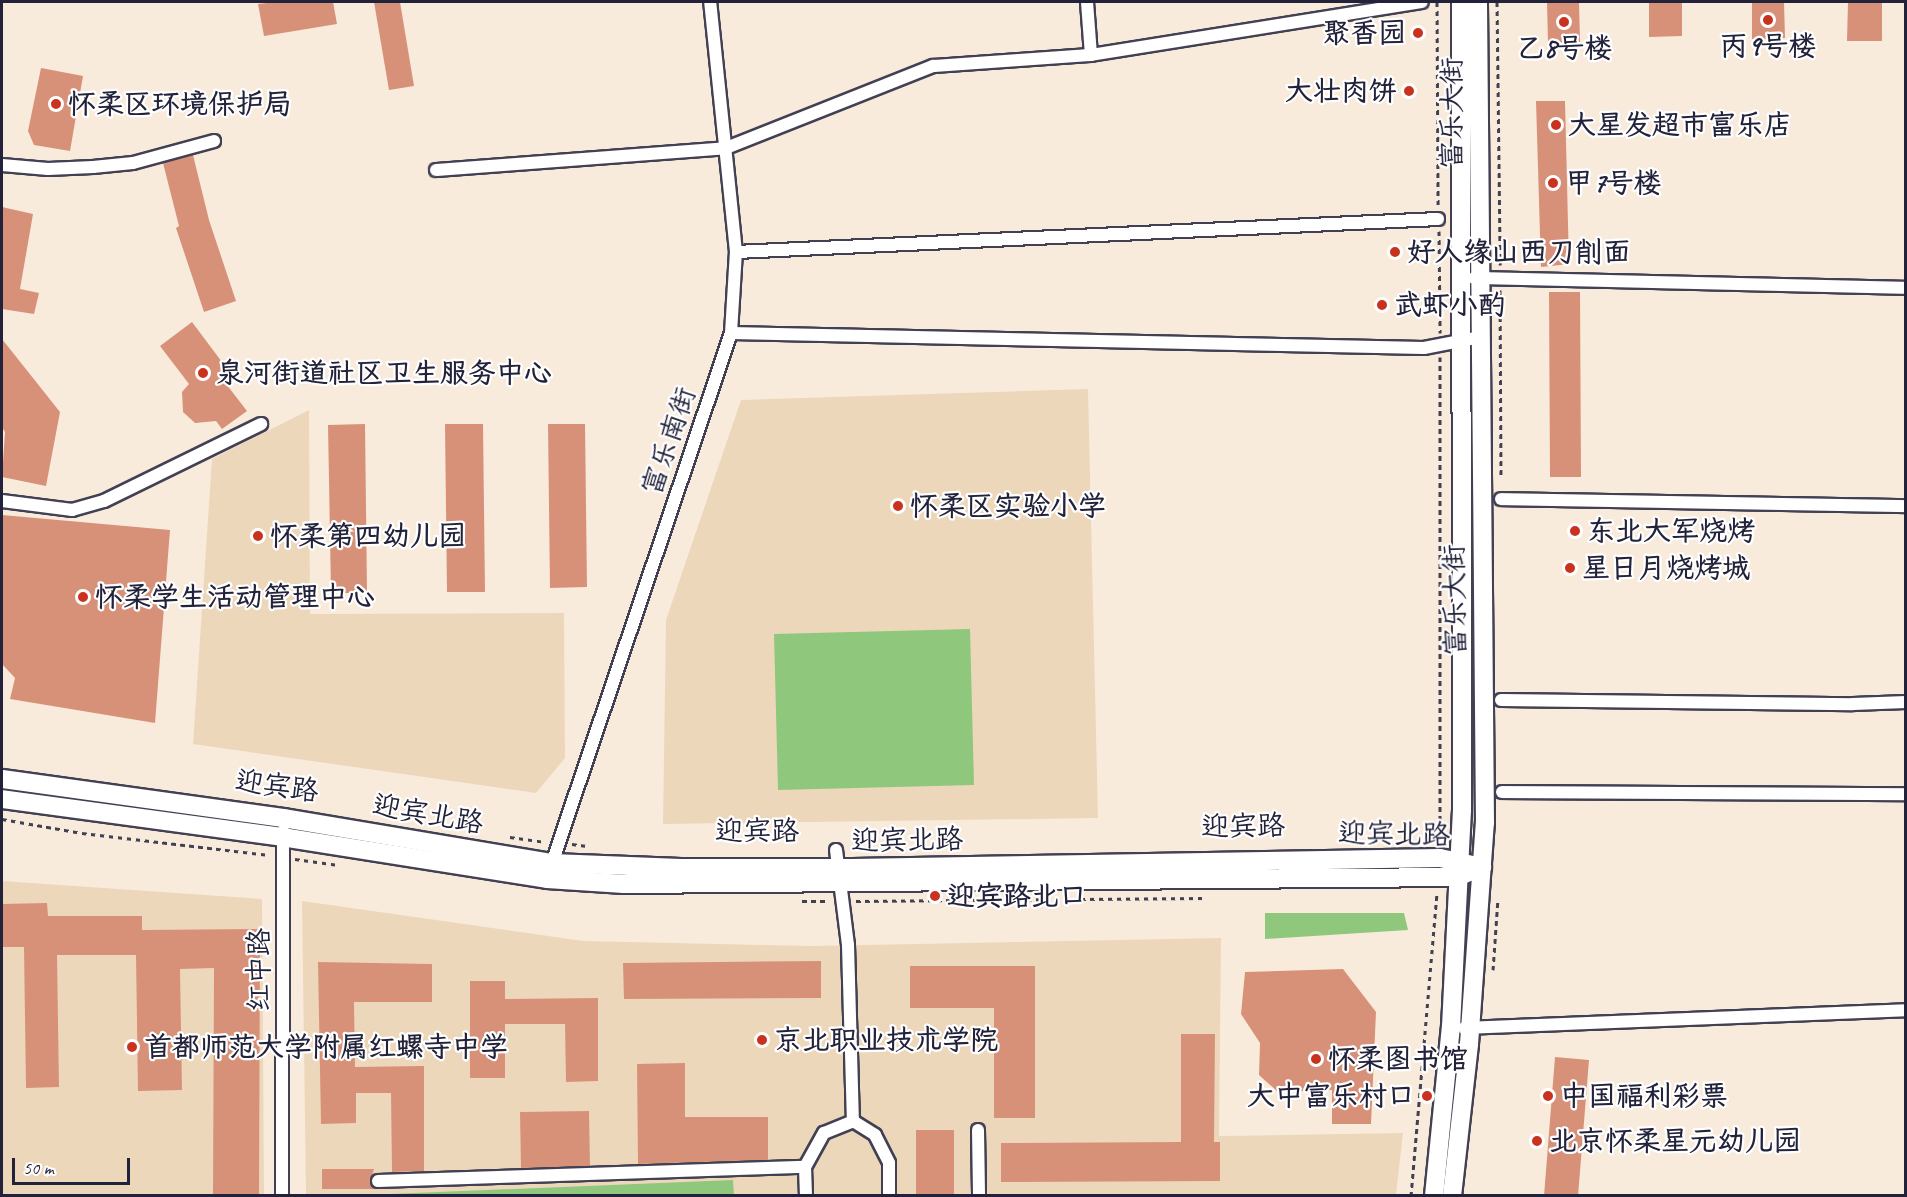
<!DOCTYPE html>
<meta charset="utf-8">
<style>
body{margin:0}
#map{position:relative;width:1907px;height:1197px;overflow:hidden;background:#f9ebdc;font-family:Caveat,"LXGW WenKai TC",sans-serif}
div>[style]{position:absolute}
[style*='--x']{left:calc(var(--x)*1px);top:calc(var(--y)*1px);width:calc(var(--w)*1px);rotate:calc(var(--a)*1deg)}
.built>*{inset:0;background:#edd7bb}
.green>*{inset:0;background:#8fc87c}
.building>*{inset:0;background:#d89179}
.path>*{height:3px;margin-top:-1.5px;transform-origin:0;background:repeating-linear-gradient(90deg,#424053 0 4.5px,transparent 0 9px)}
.roads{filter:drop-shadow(2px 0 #424053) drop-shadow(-2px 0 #424053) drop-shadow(0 2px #424053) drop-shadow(0 -2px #424053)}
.street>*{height:12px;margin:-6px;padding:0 6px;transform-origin:6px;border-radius:6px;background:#fff}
.secondary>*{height:18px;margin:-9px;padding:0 9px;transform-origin:9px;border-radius:9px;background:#fff}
.dots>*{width:16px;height:16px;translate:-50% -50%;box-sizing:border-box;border:3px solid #fff;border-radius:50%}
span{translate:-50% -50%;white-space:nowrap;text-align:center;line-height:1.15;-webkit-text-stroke:4.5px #fff;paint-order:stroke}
.poi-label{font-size:28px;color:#22223b;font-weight:700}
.right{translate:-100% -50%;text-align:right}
.left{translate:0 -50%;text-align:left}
.street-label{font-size:28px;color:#22223b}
.frame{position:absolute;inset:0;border:3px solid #22223b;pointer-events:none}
.scale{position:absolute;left:12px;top:1158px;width:118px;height:27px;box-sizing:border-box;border:3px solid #22223b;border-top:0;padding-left:8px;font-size:18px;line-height:21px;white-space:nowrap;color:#22223b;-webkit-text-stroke:4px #fff;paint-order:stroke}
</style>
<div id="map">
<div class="built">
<i style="clip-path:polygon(1088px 389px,1098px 818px,663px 824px,666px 620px,741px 400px)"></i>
<i style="clip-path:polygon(309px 410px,310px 614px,564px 613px,565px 758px,536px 793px,193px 744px,212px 459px)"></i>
<i style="clip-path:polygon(2px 881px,262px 899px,264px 1195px,2px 1195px)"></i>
<i style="clip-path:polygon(302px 901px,583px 941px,812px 946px,1221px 938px,1219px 1136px,1403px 1133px,1396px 1195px,306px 1195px)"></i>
</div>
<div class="green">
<i style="clip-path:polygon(970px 629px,974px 785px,778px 790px,774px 634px)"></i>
<i style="clip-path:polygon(1265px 913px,1404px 913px,1408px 930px,1265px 939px)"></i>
<i style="clip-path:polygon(733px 1180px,734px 1196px,366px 1195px)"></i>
</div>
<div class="building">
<i style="clip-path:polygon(276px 2px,333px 2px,337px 24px,264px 36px,258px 4px)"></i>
<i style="clip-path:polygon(374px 2px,400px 2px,414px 86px,389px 90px)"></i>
<i style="clip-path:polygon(1547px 2px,1579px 2px,1580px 42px,1548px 43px)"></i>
<i style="clip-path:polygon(1649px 2px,1682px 2px,1682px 36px,1649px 37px)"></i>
<i style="clip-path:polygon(1752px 2px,1784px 2px,1785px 38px,1752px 39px)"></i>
<i style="clip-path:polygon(1848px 2px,1882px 2px,1882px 41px,1847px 41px)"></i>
<i style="clip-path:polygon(41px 68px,83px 76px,70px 151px,34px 145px,28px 131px)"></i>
<i style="clip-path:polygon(1536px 101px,1565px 101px,1569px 264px,1541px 267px)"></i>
<i style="clip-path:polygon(193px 155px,209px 220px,236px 301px,204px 312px,176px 228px,179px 226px,163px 163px)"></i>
<i style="clip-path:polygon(2px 207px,33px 214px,20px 289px,39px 293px,34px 314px,2px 309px)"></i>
<i style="clip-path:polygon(1549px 292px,1580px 292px,1581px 477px,1550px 477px)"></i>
<i style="clip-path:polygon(192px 322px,228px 370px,220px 376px,247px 411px,222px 429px,216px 421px,195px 423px,183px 412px,182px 392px,189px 384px,160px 346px)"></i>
<i style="clip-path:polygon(2px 339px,60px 412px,46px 486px,2px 477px,5px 432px,2px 427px)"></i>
<i style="clip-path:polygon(365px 424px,367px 593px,331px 593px,328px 425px)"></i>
<i style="clip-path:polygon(445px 424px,483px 424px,485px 592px,447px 592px)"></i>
<i style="clip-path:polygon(548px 424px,585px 424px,587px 587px,550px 588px)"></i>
<i style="clip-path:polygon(2px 515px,170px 530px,155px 723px,10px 699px,15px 678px,2px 664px)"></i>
<i style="clip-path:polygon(47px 903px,48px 916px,142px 916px,142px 930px,260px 929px,259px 1196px,213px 1196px,214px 968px,180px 969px,182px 1090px,138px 1091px,136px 955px,57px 955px,59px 1087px,26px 1088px,24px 947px,2px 947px,2px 904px)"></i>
<i style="clip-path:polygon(821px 961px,821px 998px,624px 999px,623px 963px)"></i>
<i style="clip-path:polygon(318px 962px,432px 964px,432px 1002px,354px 1002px,355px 1067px,424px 1066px,424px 1171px,392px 1172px,391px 1093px,356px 1093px,356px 1123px,321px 1124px)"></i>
<i style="clip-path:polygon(910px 966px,1035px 966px,1035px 1118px,994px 1118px,994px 1008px,910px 1008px)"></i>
<i style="clip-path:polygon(1343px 969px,1376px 1012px,1371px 1124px,1332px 1124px,1332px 1090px,1278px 1092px,1259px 1075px,1260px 1043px,1241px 1014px,1245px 972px)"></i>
<i style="clip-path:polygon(470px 981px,505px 981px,505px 999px,598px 998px,598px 1081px,566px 1082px,565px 1024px,505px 1024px,505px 1078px,470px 1078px)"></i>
<i style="clip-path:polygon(1181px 1034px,1215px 1034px,1214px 1142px,1220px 1142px,1220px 1181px,1001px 1182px,1001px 1143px,1181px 1142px)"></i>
<i style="clip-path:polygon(1555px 1057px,1589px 1060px,1578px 1196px,1544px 1196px)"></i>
<i style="clip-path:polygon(685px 1063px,685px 1117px,768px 1117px,768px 1160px,638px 1164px,637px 1064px)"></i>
<i style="clip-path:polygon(589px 1111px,590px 1166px,521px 1168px,520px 1112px)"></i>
<i style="clip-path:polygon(916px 1130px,954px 1130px,954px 1196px,916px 1196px)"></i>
<i style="clip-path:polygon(322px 1169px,374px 1169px,370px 1181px,374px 1189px,322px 1189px)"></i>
</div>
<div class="path">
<i style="--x:1437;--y:2;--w:205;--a:89.7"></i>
<i style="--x:1497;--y:2;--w:263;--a:89.3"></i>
<i style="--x:1439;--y:231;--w:102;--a:89.4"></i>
<i style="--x:1500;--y:290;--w:188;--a:89.7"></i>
<i style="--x:1440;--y:357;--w:486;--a:90"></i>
<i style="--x:2;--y:819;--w:81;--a:9.9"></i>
<i style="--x:82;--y:833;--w:189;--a:6.7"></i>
<i style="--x:510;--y:837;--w:35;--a:8"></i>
<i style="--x:572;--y:844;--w:15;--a:8"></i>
<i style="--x:295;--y:859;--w:44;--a:7.8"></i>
<i style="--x:802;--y:901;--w:26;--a:0"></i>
<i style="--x:856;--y:901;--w:350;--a:-0.5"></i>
<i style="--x:1493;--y:970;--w:71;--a:-86"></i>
<i style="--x:1411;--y:1196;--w:303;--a:-85.1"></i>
</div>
<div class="roads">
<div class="street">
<i style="--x:1087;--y:2;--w:53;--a:85.7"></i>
<i style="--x:2;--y:165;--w:46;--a:5"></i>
<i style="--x:48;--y:169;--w:45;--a:-2.5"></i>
<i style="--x:93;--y:167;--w:40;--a:-5.7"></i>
<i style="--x:133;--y:163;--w:84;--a:-15.2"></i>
<i style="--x:436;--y:170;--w:291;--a:-4.3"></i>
<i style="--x:726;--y:148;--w:223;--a:-21.6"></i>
<i style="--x:933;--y:66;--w:158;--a:-4"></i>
<i style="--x:1091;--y:55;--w:335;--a:-9.1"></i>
<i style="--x:736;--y:252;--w:703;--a:-2.69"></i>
<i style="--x:1474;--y:278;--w:432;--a:1.3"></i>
<i style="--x:731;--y:333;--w:693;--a:1.24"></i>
<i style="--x:1424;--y:348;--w:57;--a:-11.1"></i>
<i style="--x:1501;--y:499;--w:405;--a:1"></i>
<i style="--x:2;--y:501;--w:71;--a:7.3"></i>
<i style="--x:72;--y:510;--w:33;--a:-16"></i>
<i style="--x:104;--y:501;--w:175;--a:-26.1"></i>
<i style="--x:1501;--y:700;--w:352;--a:0.7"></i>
<i style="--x:1853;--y:704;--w:53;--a:-2.2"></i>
<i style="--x:1502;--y:792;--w:404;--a:0.3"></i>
<i style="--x:836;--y:850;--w:96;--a:82.8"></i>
<i style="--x:848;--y:945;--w:176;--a:88.4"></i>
<i style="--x:550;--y:869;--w:566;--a:-71.34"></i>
<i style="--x:731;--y:333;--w:81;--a:-86.5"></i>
<i style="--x:736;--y:252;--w:251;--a:-95.9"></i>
<i style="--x:1464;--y:1028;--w:442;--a:-2.3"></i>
<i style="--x:978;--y:1130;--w:66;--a:89.1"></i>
<i style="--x:378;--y:1181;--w:427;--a:-1.9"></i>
<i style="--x:282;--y:1196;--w:365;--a:-89.8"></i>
<i style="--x:806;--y:1196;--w:29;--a:-92"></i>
<i style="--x:805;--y:1167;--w:39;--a:-61"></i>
<i style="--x:824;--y:1133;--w:31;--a:-22"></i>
<i style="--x:853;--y:1121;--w:26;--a:32"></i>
<i style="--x:875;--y:1135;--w:31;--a:63"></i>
<i style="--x:889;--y:1163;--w:33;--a:90"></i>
</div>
<div class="secondary">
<i style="--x:2;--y:779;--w:284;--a:7.9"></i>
<i style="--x:283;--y:818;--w:273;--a:9.5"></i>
<i style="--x:552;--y:863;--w:129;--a:2.2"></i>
<i style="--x:681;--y:868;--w:171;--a:0"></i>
<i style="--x:852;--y:868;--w:588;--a:-0.97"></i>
<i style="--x:1440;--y:858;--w:43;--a:12.1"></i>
<i style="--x:2;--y:799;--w:283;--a:7.7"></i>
<i style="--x:282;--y:837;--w:268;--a:9"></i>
<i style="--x:547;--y:879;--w:77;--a:3.7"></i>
<i style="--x:624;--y:884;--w:833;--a:-0.48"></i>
<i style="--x:1457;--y:877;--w:27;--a:-22"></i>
<i style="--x:1434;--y:1196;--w:170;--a:-84.3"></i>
<i style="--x:1451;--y:1027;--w:216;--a:-87.1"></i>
<i style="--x:1462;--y:811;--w:809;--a:-90.07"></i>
<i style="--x:1452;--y:1196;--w:153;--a:-83.6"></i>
<i style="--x:1469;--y:1044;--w:222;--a:-85.9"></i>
<i style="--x:1485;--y:823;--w:821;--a:-90.49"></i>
</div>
</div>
<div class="dots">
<i style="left:1768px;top:20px;background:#c8321e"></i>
<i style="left:1564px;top:22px;background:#c8321e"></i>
<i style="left:1418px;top:33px;background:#c8321e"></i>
<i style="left:1409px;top:91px;background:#c8321e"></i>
<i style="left:56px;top:104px;background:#c8321e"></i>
<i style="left:1556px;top:125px;background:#c8321e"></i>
<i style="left:1553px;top:183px;background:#c8321e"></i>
<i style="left:1395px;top:252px;background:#c8321e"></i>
<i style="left:1382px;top:305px;background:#c8321e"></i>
<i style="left:203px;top:373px;background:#c8321e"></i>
<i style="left:898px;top:506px;background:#c8321e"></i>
<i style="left:1575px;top:531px;background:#c8321e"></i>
<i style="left:258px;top:536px;background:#c8321e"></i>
<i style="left:1570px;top:568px;background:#c8321e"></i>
<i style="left:83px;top:597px;background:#c8321e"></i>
<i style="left:935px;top:896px;background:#c8321e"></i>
<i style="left:762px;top:1040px;background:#c8321e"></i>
<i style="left:132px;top:1047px;background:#c8321e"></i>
<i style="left:1316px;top:1059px;background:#c8321e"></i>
<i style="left:1427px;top:1096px;background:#c8321e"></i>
<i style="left:1548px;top:1096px;background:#c8321e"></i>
<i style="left:1537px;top:1141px;background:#c8321e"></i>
</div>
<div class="poi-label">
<span class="right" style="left:1406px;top:33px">聚香园</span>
<span style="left:1768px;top:46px">丙9号楼</span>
<span style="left:1564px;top:48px">乙8号楼</span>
<span class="right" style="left:1397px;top:91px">大壮肉饼</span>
<span class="left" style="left:68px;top:104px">怀柔区环境保护局</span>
<span class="left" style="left:1568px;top:125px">大星发超市富乐店</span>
<span class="left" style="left:1565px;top:183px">甲7号楼</span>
<span class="left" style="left:1407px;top:252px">好人缘山西刀削面</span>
<span class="left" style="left:1394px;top:305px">武虾小酌</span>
<span class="left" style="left:216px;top:373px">泉河街道社区卫生服务中心</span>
<span class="left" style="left:910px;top:506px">怀柔区实验小学</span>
<span class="left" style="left:1587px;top:531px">东北大军烧烤</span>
<span class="left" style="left:270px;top:536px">怀柔第四幼儿园</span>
<span class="left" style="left:1582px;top:568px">星日月烧烤城</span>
<span class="left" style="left:95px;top:597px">怀柔学生活动管理中心</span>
<span class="left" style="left:947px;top:896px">迎宾路北口</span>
<span class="left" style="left:774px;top:1040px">京北职业技术学院</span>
<span class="left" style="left:144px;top:1047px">首都师范大学附属红螺寺中学</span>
<span class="left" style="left:1328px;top:1059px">怀柔图书馆</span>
<span class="right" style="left:1415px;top:1096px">大中富乐村口</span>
<span class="left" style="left:1560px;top:1096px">中国福利彩票</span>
<span class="left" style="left:1549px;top:1141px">北京怀柔星元幼儿园</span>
</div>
<div class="street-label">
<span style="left:1452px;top:113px;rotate:-90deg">富乐大街</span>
<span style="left:669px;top:441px;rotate:-71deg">富乐南街</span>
<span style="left:1455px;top:600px;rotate:-91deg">富乐大街</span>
<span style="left:277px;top:786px;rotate:8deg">迎宾路</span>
<span style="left:428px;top:814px;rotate:10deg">迎宾北路</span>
<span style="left:1243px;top:826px;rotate:-1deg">迎宾路</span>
<span style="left:757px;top:831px">迎宾路</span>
<span style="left:1394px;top:834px;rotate:1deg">迎宾北路</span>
<span style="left:907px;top:840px;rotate:-1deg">迎宾北路</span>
<span style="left:259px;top:970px;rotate:-90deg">红中路</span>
</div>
<div class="frame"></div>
<div class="scale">50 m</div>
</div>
